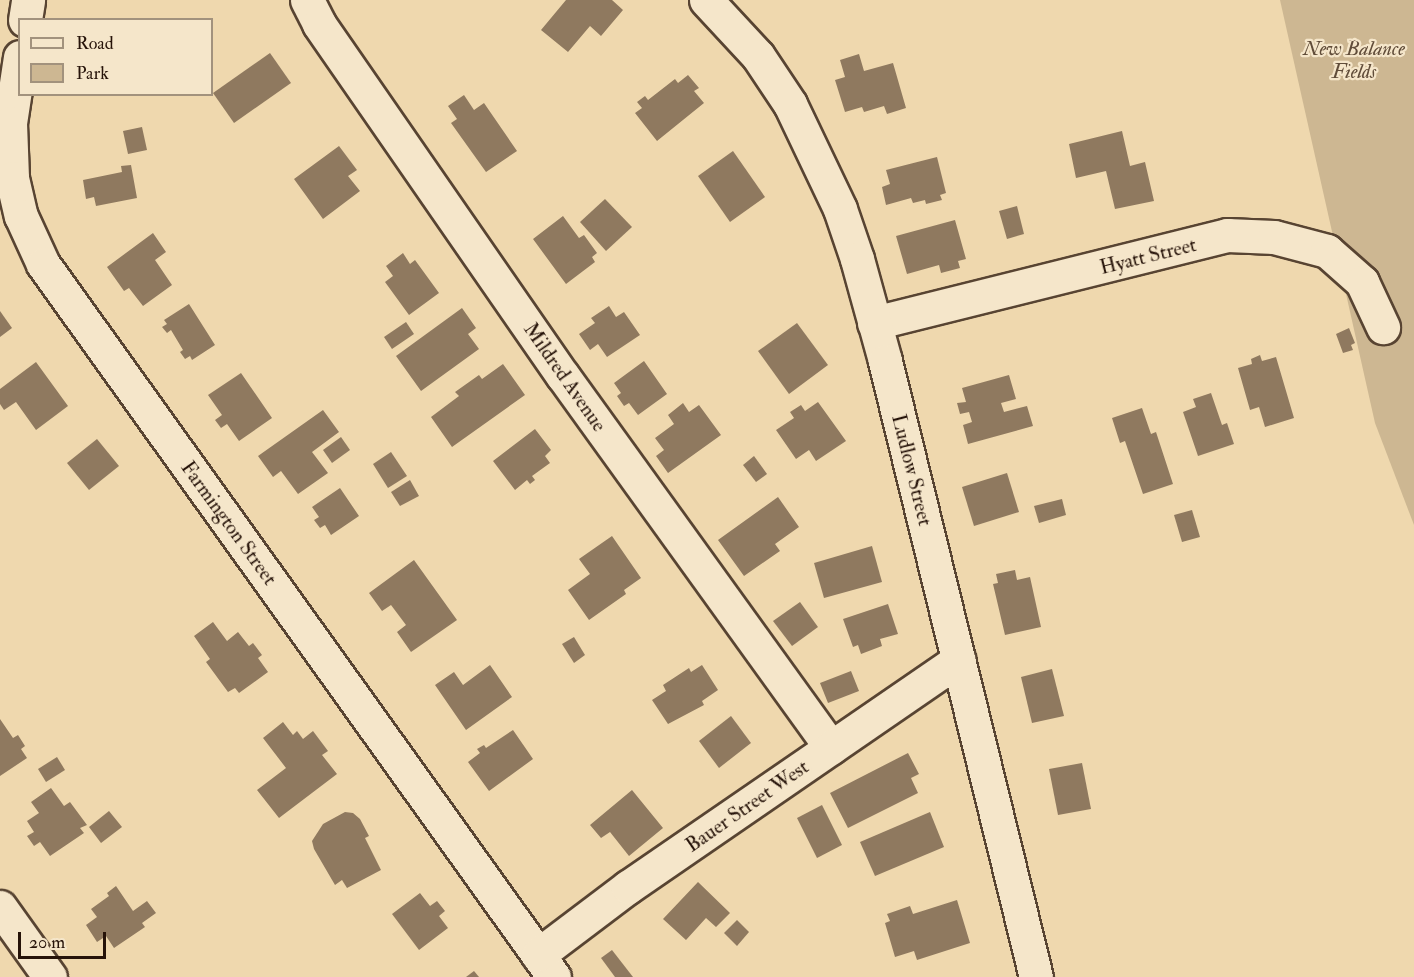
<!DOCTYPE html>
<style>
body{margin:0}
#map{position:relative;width:1414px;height:977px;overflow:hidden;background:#efd8ae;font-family:"IM FELL Double Pica",serif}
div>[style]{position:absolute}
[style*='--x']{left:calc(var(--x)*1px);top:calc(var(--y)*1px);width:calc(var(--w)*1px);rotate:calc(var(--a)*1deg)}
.green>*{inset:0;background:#cdb792}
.building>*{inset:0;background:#8f795f}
.roads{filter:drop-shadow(2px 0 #584432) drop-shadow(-2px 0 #584432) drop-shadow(0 2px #584432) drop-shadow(0 -2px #584432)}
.street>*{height:33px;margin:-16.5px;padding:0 16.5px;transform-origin:16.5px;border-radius:16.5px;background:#f5e6ca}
.secondary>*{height:33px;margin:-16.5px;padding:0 16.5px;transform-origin:16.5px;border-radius:16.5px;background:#f5e6ca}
span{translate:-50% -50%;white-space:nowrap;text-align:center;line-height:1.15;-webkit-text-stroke:4.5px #f5e6ca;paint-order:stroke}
.park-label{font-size:20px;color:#604c39;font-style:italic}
.street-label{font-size:20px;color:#261309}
.legend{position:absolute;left:18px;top:18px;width:195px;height:78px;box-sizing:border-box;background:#f5e6ca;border:2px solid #a2927d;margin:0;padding:8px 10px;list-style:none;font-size:18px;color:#261309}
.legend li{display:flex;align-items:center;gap:12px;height:30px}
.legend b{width:30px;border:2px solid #a2927d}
.scale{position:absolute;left:18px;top:932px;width:88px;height:27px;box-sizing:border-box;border:3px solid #261309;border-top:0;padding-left:8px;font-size:18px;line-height:21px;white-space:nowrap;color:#261309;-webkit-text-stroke:4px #f5e6ca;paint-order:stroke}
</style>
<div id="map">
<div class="green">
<i style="clip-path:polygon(1280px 0,1414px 0,1414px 525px,1375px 423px)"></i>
</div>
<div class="building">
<i style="clip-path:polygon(566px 0,612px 0,623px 10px,601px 36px,590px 26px,568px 52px,541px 30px)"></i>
<i style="clip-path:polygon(270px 53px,291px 83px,234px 123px,213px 93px)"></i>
<i style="clip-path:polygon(859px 54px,864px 71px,893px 63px,906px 108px,887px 114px,884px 106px,864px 112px,862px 107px,845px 112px,835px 80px,845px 77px,840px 60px)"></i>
<i style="clip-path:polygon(688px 75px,699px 88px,694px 91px,704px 103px,657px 141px,635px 113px,642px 108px,637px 102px,645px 96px,648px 100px,675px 79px,678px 83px)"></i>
<i style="clip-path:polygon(464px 95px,474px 110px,484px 103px,517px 151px,486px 172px,451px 123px,457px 119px,448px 106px)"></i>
<i style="clip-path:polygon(142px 127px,147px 150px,128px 154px,123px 131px)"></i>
<i style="clip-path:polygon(1122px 131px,1130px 166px,1145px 162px,1154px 201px,1115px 209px,1106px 171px,1076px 178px,1069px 144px)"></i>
<i style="clip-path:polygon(339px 146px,357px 170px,348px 176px,360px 191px,323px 219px,294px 179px)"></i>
<i style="clip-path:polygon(733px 151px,765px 197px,730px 222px,698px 176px)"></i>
<i style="clip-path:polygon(937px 157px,946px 193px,940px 195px,942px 200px,926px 204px,925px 200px,913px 203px,911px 198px,886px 205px,882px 187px,890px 184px,886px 170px)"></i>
<i style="clip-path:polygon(131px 165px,137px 198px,96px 206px,94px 197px,86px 199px,83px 180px,122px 172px,121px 166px)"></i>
<i style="clip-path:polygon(605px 199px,632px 227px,606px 251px,580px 222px)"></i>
<i style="clip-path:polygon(1017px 206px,1024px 234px,1007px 239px,999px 211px)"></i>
<i style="clip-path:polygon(563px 216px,579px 238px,584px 235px,597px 253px,592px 257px,595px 262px,566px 284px,533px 239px)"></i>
<i style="clip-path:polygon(955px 220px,966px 259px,958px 261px,960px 268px,941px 273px,939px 265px,907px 274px,896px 236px)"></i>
<i style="clip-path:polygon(153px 233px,166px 252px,155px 260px,172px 285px,143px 306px,129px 288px,124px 291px,107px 267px)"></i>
<i style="clip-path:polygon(403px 253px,410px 264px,415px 260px,439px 293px,409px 315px,385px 282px,393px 276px,386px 266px)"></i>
<i style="clip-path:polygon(189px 304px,215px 345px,192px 360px,190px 356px,185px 359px,180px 352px,183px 350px,171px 330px,167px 333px,162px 327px,167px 324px,164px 320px)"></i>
<i style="clip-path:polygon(609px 306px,616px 317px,624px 312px,640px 335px,607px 357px,598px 344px,590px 350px,579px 334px,595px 323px,591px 318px)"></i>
<i style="clip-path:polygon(462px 308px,476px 328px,468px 334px,479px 349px,421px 391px,396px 356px)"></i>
<i style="clip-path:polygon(0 311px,12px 328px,0 337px)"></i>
<i style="clip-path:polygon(406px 322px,414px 334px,392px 349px,384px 337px)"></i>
<i style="clip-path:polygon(797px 323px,828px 365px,789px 394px,758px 351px)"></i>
<i style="clip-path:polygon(1349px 328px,1355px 343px,1351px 345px,1353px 350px,1343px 353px,1336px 334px)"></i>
<i style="clip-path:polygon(1260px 355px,1262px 361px,1276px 357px,1294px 418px,1265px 427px,1259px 407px,1250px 410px,1238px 368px,1252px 364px,1251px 359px)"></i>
<i style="clip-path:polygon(644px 361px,667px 394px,638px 415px,629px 403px,624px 406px,617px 396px,621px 393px,614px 383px)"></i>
<i style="clip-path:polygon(36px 362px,68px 406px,36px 430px,16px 402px,4px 410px,0 404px,0 389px)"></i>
<i style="clip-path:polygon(503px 364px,525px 395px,452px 447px,431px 417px,459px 396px,455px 392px,479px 375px,482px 379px)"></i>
<i style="clip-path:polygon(241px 373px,272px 418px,239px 441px,227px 424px,221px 428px,215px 420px,222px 415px,208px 395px)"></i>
<i style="clip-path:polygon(1009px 375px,1016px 399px,1001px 403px,1004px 412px,1027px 406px,1033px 426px,968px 444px,963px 425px,972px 422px,969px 412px,960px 414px,957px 403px,966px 402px,962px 388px)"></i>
<i style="clip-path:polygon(1211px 393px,1222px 425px,1227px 423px,1234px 444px,1198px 456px,1183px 412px,1196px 407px,1193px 399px)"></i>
<i style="clip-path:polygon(818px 402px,846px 441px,816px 461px,809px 450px,796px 459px,776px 430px,794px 418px,790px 412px,801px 405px,805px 411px)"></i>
<i style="clip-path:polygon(683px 403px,689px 412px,699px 405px,721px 435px,668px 473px,656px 456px,664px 450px,655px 438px,674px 424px,668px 415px)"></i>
<i style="clip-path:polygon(1142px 408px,1151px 434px,1156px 432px,1173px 484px,1143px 494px,1125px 441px,1120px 443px,1112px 418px)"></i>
<i style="clip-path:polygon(323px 410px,339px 432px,312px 452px,328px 473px,298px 494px,281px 471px,273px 477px,258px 456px)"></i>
<i style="clip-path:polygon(535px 429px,551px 450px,545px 456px,550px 463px,532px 476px,535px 480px,530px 484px,527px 480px,515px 490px,493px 461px)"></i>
<i style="clip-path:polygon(341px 437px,350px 450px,332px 463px,323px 450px)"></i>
<i style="clip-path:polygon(97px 439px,119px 466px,89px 490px,67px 463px)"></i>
<i style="clip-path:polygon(391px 452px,407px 476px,388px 488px,373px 464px)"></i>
<i style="clip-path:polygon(754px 456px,767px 474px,756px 482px,743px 465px)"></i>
<i style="clip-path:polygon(1007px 473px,1019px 512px,974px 526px,962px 487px)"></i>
<i style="clip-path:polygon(410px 480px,419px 496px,400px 506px,391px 492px)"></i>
<i style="clip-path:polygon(340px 488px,359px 516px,331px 535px,325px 525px,320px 528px,314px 520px,319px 517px,312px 507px)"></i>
<i style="clip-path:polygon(778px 497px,799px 527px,775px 544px,780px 551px,744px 576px,718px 540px)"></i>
<i style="clip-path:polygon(1062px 499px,1066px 515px,1039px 523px,1034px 506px)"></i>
<i style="clip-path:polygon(1192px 510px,1200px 537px,1182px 542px,1174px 515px)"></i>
<i style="clip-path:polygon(612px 536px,641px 578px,624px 590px,626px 594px,589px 620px,568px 590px,590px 574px,579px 559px)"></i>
<i style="clip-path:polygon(872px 546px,882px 582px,824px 598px,814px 563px)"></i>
<i style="clip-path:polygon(414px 560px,457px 620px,411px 652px,397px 632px,406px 625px,391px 605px,382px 611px,369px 593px)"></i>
<i style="clip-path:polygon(1015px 570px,1017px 580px,1030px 577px,1041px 627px,1005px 635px,993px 584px,998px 583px,996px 574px)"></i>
<i style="clip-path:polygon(800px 602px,818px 627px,792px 646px,773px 621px)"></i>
<i style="clip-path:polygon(888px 604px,898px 634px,880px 639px,882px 646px,861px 654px,858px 645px,853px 647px,843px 619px)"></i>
<i style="clip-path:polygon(213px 622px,227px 641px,238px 632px,249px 646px,253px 643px,262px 655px,258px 658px,268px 672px,239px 693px,235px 688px,228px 692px,206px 662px,210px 659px,194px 636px)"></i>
<i style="clip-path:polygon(574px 637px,585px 655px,574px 663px,562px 644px)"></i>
<i style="clip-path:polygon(490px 665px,512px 697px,466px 730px,435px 685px,454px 672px,463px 685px)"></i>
<i style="clip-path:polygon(702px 665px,718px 690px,702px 701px,704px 705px,668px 724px,652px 700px,666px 691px,663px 685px,689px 668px,691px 672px)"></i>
<i style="clip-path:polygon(1052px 669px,1064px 716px,1032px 723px,1021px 677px)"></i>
<i style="clip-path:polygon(851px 671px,859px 691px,828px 703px,820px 683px)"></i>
<i style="clip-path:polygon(731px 716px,751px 743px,719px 768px,699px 741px)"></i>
<i style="clip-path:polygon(0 719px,13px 738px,18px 735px,25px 746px,21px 749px,27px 758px,0 776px)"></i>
<i style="clip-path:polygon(283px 722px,293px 735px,297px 731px,303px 739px,313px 731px,328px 751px,322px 755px,337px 774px,279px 818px,257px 790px,286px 768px,263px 738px)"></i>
<i style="clip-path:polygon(513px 730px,533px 759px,489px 791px,468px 762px,480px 753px,477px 749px,484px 745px,486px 748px)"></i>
<i style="clip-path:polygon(908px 753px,919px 774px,911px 778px,918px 793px,848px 828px,830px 793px)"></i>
<i style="clip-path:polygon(57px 757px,65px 770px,46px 782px,38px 769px)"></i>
<i style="clip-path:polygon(1082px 763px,1091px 809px,1058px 815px,1049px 769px)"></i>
<i style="clip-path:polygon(51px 788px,64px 806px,70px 802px,87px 825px,80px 828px,84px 833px,50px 856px,40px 842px,34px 846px,27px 836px,34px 832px,27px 821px,39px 813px,31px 802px)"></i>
<i style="clip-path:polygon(632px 790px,663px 828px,629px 856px,610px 832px,601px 838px,590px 825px)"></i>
<i style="clip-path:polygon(822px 805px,842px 845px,817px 858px,797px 818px)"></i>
<i style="clip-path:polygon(109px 811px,122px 827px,101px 843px,89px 827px)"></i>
<i style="clip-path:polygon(345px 812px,353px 813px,360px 819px,369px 836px,365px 838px,381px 870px,347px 888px,342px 880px,335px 885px,314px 849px,312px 841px,323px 824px)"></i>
<i style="clip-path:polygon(930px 812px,944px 847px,875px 876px,860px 842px)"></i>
<i style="clip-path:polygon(698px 882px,730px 913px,716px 927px,706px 918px,686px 940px,663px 919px)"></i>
<i style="clip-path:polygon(116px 886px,133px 911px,147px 901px,156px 913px,142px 923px,145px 927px,114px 948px,106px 936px,97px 942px,86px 925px,97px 917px,91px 909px,109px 896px,107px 893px)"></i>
<i style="clip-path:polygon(420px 893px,430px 906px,437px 901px,445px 911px,439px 916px,448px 928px,419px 950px,392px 914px)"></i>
<i style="clip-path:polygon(957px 900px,970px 943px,917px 960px,914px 951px,895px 957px,885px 923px,890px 921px,887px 914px,910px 906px,913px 914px)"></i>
<i style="clip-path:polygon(737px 920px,749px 932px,737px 946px,724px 933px)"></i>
<i style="clip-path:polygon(612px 950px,633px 977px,615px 977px,601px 958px)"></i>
<i style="clip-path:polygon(474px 971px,479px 977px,466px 977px)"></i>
</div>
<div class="roads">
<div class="street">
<i style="--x:307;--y:0;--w:27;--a:63"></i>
<i style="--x:319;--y:24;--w:428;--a:55.3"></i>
<i style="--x:563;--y:376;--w:458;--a:54.2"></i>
<i style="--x:25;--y:20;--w:20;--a:-81"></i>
<i style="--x:20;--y:57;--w:67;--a:98.6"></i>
<i style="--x:10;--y:123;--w:55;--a:87.9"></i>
<i style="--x:12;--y:178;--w:39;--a:77"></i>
<i style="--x:21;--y:216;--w:53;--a:65.4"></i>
<i style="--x:43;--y:264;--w:877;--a:54.37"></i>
<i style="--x:874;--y:323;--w:364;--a:-14"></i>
<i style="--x:1227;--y:235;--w:47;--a:2.4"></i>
<i style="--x:1274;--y:237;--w:55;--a:14.8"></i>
<i style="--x:1327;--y:251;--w:47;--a:41.5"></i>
<i style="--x:1362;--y:282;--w:50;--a:65"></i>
<i style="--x:0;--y:907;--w:86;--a:54.5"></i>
<i style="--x:538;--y:955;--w:113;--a:-37.1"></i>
<i style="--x:628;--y:887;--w:401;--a:-34.5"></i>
</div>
<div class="secondary">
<i style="--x:706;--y:0;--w:76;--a:47.1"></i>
<i style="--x:758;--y:56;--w:58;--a:56.3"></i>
<i style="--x:790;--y:104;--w:116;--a:64.5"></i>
<i style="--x:840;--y:209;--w:53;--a:71.2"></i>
<i style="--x:857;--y:259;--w:106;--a:74.6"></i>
<i style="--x:885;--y:361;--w:634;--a:76.23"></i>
</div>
</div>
<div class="park-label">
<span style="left:1354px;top:60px">New Balance<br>Fields</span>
</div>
<div class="street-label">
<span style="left:1148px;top:256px;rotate:-14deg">Hyatt Street</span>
<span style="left:565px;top:377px;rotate:55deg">Mildred Avenue</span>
<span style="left:912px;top:470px;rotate:76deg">Ludlow Street</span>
<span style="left:229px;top:523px;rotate:54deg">Farmington Street</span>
<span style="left:747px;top:806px;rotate:-35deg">Bauer Street West</span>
</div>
<ul class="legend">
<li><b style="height:8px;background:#f5e6ca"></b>Road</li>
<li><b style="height:16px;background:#cdb792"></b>Park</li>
</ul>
<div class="scale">20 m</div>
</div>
